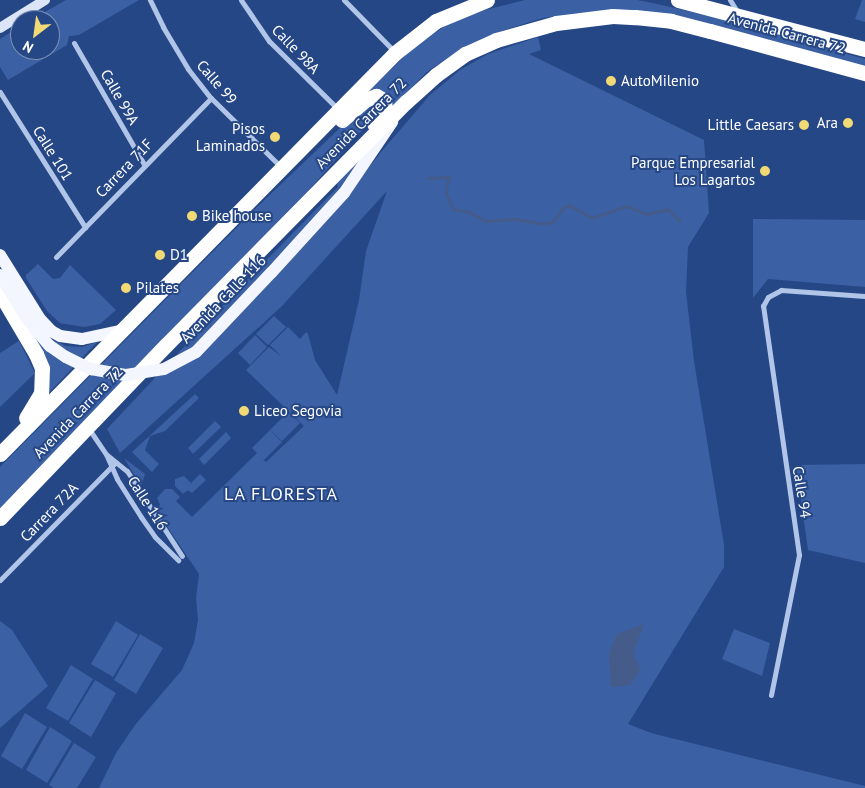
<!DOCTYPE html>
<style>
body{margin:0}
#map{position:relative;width:865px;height:788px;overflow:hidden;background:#264786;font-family:"PT Sans",sans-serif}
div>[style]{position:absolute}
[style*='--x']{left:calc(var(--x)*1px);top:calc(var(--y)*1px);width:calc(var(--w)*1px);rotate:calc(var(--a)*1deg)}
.green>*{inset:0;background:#3b60a3}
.water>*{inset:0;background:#455c8a}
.stream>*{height:2.5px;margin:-1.25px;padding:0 1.25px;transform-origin:1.25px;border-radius:1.25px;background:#455c8a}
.street>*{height:5px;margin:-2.5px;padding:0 2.5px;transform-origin:2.5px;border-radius:2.5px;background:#b1c5e8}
.secondary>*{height:10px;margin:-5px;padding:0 5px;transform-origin:5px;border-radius:5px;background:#dbe5f7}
.primary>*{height:12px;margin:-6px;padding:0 6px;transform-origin:6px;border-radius:6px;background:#f3f6fe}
.highway>*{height:15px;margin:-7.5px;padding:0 7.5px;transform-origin:7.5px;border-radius:7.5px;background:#fff}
.primary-bridge>*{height:12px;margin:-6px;padding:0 6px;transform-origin:6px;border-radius:6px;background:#f3f6fe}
.dots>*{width:14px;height:14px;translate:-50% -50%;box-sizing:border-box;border:2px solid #264786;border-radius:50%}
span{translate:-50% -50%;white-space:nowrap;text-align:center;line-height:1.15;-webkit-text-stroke:4px #264786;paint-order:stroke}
.street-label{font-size:15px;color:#fff}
.poi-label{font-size:15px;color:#fff}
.left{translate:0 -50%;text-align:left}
.right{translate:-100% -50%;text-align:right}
.quarter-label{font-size:18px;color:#fff;letter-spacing:1px}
.north{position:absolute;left:10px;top:10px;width:50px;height:50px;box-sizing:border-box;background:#264786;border:1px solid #7d91b6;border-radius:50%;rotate:210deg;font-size:14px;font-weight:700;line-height:20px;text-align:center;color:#fff}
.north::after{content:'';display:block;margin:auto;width:18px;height:22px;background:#f1d976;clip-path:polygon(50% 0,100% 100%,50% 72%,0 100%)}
</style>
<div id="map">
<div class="green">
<i style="clip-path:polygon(66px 0,139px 0,79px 35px,69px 36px,67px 45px,8px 80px,0 67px,0 39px,20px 26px,20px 50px,50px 50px,50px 20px,31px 20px)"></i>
<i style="clip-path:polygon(525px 0,637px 0,653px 3px,722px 19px,865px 59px,865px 66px,715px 25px,577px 13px,543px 18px,501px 31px,459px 50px,427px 72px,389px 110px,387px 93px,370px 90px,413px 48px,448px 24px,485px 10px)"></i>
<i style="clip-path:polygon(862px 0,865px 0,865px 22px,855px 19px)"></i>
<i style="clip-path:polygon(538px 37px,541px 50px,529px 54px,704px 140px,709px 213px,688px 247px,686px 292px,694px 361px,724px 545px,724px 567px,628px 724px,651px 733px,865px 786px,865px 788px,99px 788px,116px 753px,135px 725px,182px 670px,194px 643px,198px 620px,196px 598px,199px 574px,156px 510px,160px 505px,157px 498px,165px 489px,172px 489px,180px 497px,176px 501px,192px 517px,257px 453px,252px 448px,270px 430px,282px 442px,264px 460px,260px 457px,266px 462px,304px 426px,246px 370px,269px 347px,282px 357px,270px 345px,288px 327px,300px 339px,306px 332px,308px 334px,315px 360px,337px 395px,359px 300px,366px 251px,387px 191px,282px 306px,120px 453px,107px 429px,247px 280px,338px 187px,336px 182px,366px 153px,319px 215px,264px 271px,341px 203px,381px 152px,430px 95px,460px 70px,488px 54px)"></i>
<i style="clip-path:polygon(376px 104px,379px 110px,375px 116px,307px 192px,0 508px,0 467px,257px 207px,362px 107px)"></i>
<i style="clip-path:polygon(753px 219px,865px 220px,865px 287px,768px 279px,753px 298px)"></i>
<i style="clip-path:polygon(38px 264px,53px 279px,60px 278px,70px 265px,116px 310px,100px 324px,84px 327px,60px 323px,47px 311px,26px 278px,26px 275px)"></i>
<i style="clip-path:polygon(15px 309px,51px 339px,66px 346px,82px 347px,97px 342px,46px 396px,50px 374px,47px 363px)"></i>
<i style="clip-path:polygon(274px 316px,286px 327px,268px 345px,256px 334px)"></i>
<i style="clip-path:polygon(255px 335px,267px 347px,250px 365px,238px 353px)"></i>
<i style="clip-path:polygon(19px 341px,35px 373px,0 407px,0 353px)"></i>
<i style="clip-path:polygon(195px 394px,199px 398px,165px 431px,150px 436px,145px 450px,159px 464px,152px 472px,132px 452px)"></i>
<i style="clip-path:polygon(288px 412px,300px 423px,282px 441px,270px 430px)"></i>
<i style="clip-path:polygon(215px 421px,221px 427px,193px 454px,188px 448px)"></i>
<i style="clip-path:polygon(226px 432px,231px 438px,204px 465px,199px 459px)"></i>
<i style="clip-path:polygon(124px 458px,145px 474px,141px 486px)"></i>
<i style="clip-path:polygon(865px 464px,865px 563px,808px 550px,796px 465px)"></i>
<i style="clip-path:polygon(200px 474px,206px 480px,192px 493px,188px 490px,183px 494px,175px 486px,175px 479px,184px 476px,191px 483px)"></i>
<i style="clip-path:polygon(0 621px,12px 630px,48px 686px,0 728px)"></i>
<i style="clip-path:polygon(116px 621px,138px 635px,113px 677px,91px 664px)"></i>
<i style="clip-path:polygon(734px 629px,770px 643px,762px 676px,722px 659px)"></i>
<i style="clip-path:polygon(140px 634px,163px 648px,136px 694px,114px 680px)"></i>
<i style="clip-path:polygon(71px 665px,93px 679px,68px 721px,46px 708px)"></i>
<i style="clip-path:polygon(95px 680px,116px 693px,91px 737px,69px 723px)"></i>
<i style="clip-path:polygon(25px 713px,47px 727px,22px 769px,1px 756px)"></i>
<i style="clip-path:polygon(50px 727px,72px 741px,47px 783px,26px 770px)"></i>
<i style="clip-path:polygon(74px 743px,96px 757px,77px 788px,54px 788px,49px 785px)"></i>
</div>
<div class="water">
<i style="clip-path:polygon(644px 624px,633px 653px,640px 670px,630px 685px,611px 687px,609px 653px,617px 634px)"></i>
</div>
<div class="stream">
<i style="--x:428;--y:178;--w:21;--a:-3"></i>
<i style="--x:449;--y:177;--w:15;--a:101"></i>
<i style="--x:446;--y:192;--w:19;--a:65"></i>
<i style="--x:454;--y:209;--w:15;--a:11"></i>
<i style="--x:469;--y:212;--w:19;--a:28"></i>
<i style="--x:486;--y:221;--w:30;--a:-4"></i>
<i style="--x:516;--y:219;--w:27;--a:10"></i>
<i style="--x:543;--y:224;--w:11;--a:-15"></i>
<i style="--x:554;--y:221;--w:14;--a:-56"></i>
<i style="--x:562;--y:209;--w:8;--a:-30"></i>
<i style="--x:569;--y:205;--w:26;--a:29"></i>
<i style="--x:592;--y:218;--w:37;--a:-19"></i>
<i style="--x:627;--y:206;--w:22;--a:22"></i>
<i style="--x:647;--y:214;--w:22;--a:-13"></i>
<i style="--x:668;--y:209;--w:17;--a:45"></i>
</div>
<div class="street">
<i style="--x:150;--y:0;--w:30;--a:64"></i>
<i style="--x:163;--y:27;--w:49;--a:59.2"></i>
<i style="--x:188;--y:69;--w:37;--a:52"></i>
<i style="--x:211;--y:98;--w:98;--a:44.6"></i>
<i style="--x:241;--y:0;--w:50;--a:55.7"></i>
<i style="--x:269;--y:41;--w:97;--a:44.6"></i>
<i style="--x:344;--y:0;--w:71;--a:45.6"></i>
<i style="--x:730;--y:0;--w:13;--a:58"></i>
<i style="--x:74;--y:43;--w:140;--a:60"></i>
<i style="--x:0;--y:92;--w:160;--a:57.8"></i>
<i style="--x:56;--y:257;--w:222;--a:-45.7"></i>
<i style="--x:89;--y:429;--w:30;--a:56"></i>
<i style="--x:106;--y:454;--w:27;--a:66"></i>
<i style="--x:117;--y:479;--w:45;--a:57.7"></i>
<i style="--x:141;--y:517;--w:24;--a:55"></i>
<i style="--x:155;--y:537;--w:33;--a:45"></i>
<i style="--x:107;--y:455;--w:26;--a:39"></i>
<i style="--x:127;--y:471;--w:101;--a:57.1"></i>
<i style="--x:0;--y:580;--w:165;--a:-45.5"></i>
<i style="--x:771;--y:695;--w:143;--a:-78.7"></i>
<i style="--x:799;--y:555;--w:252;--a:-98.2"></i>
<i style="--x:763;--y:306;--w:10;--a:-61"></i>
<i style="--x:768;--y:297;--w:15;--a:-28"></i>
<i style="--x:781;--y:290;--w:84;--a:4.1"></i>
</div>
<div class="secondary">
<i style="--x:0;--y:28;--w:53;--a:-31.9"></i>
</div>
<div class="primary">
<i style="--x:0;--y:255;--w:75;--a:58"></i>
<i style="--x:40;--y:319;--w:16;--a:47"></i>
<i style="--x:51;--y:331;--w:10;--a:29"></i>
<i style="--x:60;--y:336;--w:22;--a:8"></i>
<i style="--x:82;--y:339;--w:38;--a:-12"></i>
<i style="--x:272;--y:272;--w:107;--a:-47.7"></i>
<i style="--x:344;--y:193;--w:86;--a:-55.9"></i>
</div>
<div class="highway">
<i style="--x:678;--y:0;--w:193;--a:14.7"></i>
<i style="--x:342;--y:120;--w:30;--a:-41"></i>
<i style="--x:365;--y:100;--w:12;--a:-20"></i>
<i style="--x:376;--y:96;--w:9;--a:27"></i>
<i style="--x:384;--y:100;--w:9;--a:84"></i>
<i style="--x:385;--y:109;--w:4;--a:117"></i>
<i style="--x:383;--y:113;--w:14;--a:129"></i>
<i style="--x:0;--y:293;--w:71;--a:59.5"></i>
<i style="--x:36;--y:354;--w:15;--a:67"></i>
<i style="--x:42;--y:368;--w:25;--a:92"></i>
<i style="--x:41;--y:393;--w:29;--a:121"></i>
<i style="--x:0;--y:454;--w:563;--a:-45.43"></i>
<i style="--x:395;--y:53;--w:52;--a:-38"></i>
<i style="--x:436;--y:21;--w:55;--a:-22.4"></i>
<i style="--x:0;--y:518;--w:240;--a:-46.2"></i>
<i style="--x:166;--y:345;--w:342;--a:-45.4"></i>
<i style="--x:406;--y:102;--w:40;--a:-42"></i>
<i style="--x:436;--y:75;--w:36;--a:-36"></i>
<i style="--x:465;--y:54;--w:34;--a:-24"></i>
<i style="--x:496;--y:40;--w:62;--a:-15.8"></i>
<i style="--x:556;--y:23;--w:57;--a:-7"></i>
<i style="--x:613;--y:16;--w:22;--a:3"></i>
<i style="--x:635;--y:17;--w:36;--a:6"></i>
<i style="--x:671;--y:21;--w:40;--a:14.4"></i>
<i style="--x:710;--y:31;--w:161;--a:15.2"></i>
</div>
<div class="primary-bridge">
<i style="--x:0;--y:275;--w:52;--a:58.5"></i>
<i style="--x:27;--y:319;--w:35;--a:50"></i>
<i style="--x:50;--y:346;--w:19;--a:35"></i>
<i style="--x:66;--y:357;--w:28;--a:26"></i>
<i style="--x:91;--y:369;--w:36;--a:10"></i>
<i style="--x:126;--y:375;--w:38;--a:-9"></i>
<i style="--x:164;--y:369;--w:36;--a:-28"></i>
<i style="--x:196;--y:352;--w:110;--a:-46.5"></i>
</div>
<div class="dots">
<i style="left:611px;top:81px;background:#f1d976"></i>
<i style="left:848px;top:123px;background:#f1d976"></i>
<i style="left:804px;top:125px;background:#f1d976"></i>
<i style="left:275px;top:137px;background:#f1d976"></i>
<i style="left:765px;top:171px;background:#f1d976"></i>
<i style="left:192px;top:216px;background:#f1d976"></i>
<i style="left:160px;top:255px;background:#f1d976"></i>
<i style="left:126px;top:288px;background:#f1d976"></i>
<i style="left:244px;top:411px;background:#f1d976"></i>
</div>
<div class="street-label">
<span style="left:787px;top:33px;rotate:15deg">Avenida Carrera 72</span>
<span style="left:296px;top:49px;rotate:46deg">Calle 98A</span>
<span style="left:217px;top:82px;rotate:49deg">Calle 99</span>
<span style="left:120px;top:97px;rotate:60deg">Calle 99A</span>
<span style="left:361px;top:123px;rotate:-45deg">Avenida Carrera 72</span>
<span style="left:53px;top:153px;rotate:58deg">Calle 101</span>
<span style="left:124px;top:168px;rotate:-46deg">Carrera 71F</span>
<span style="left:223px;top:299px;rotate:-46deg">Avenida Calle 116</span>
<span style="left:78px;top:412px;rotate:-46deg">Avenida Carrera 72</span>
<span style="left:802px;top:492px;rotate:81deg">Calle 94</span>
<span style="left:148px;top:503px;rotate:57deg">Calle 116</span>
<span style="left:49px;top:512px;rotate:-46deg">Carrera 72A</span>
</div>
<div class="poi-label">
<span class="left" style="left:621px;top:81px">AutoMilenio</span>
<span class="right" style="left:838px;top:123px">Ara</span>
<span class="right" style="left:794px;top:125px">Little Caesars</span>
<span class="right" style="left:265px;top:137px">Pisos<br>Laminados</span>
<span class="right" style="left:755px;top:171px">Parque Empresarial<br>Los Lagartos</span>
<span class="left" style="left:202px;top:216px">Bike house</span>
<span class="left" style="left:170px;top:255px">D1</span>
<span class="left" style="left:136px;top:288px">Pilates</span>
<span class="left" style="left:254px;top:411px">Liceo Segovia</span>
</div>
<div class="quarter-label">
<span style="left:281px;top:494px">LA FLORESTA</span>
</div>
<div class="north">N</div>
</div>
